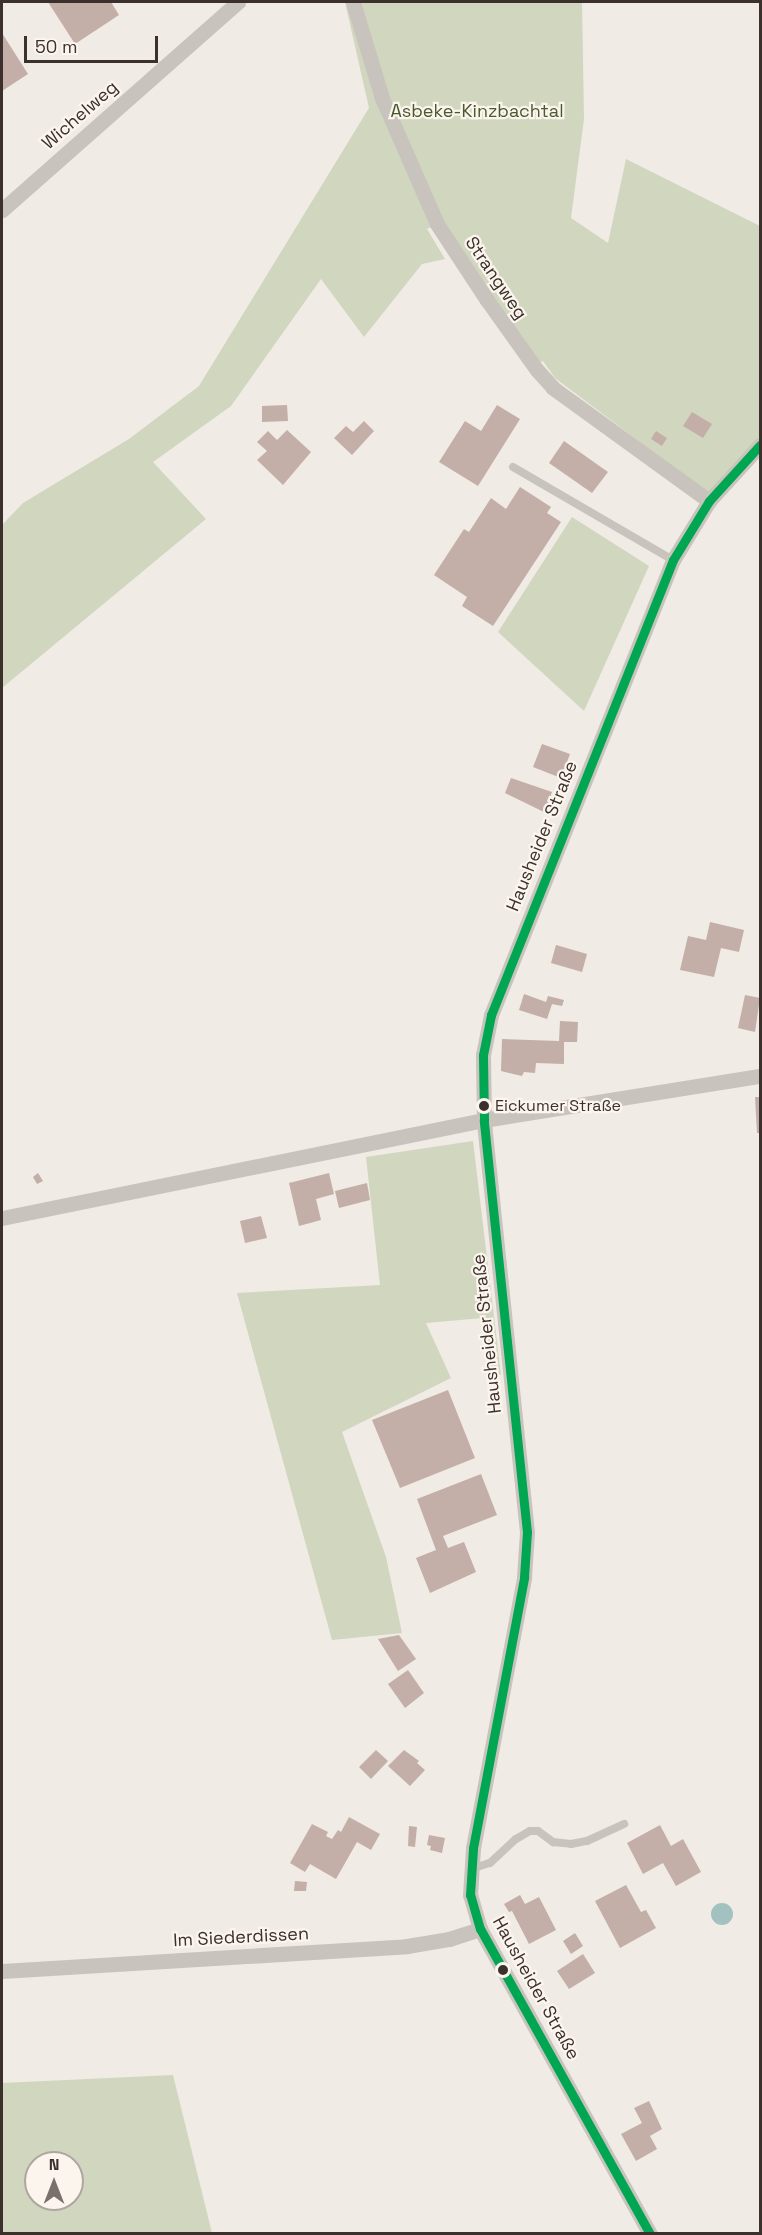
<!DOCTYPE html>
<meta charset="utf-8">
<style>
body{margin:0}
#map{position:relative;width:762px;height:2235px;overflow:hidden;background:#f0ebe5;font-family:"Space Grotesk",sans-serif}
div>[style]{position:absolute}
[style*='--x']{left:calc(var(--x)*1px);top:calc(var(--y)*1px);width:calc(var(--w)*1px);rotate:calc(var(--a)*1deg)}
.green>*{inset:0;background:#d1d6bf}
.water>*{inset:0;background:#a1c2c1}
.round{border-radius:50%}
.building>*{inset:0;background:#c3afa7}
.service>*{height:8px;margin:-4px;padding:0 4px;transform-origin:4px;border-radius:4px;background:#c9c3be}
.minor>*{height:15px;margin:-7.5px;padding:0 7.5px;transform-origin:7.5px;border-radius:7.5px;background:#c9c3be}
.bus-1>*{height:9px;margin:-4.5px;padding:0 4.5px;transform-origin:4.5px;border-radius:4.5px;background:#00a651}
.dots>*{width:16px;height:16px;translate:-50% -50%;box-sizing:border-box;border:3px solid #fbf5ee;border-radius:50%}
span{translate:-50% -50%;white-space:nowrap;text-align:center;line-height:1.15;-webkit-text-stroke:4.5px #fbf5ee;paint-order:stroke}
.bus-label{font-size:16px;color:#3b302b}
.left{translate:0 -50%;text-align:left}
.park-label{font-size:18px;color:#4a5a2e}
.street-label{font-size:18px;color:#3b302b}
.frame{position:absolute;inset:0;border:3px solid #3b302b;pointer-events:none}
.north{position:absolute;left:24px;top:2151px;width:60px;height:60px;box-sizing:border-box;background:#fbf5ee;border:2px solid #aea6a0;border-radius:50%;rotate:0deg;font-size:16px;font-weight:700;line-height:24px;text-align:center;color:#3b302b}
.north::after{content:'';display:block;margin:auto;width:21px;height:27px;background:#7a716c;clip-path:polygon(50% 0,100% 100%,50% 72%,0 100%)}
.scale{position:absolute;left:24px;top:36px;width:134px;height:27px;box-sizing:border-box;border:3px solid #3b302b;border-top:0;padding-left:8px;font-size:18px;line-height:21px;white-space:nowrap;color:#3b302b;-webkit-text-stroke:4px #fbf5ee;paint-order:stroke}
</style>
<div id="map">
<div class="green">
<i style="clip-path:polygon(345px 2px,582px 2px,584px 119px,571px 218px,608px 243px,626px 159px,760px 226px,760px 436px,709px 494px,555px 378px,543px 361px,535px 364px,437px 224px,427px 229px,445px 259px,422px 264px,364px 337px,321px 279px,231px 406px,153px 462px,206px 519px,2px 688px,2px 525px,23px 503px,129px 439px,199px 386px,369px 108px)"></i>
<i style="clip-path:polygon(572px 517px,649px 566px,584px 711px,498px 632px)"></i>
<i style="clip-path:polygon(473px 1141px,501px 1375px,488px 1376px,483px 1318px,426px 1323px,451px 1378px,342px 1432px,386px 1557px,402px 1633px,332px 1640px,237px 1293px,380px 1285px,366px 1157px)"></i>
<i style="clip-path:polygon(evenodd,173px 2075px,212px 2233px,2px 2233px,2px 2083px,173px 2075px,36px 2163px,72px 2163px,72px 2199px,36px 2199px,36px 2163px)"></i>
</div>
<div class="water">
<i class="round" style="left:711px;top:1903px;width:22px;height:22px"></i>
</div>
<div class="building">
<i style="clip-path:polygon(48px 2px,111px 2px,119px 15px,75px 44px)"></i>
<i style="clip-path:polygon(2px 33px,28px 74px,2px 91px)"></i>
<i style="clip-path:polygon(287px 405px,288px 421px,262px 422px,262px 406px)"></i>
<i style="clip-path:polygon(497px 405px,520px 419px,478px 486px,439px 462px,465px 421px,481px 431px)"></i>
<i style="clip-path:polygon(692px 412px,712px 424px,703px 438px,683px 426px)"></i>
<i style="clip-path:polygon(364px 421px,374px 431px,352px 455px,334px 438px,346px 426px,353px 432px)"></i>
<i style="clip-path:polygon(287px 430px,311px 452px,283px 485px,257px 460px,267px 451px,257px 442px,268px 431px,277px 440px)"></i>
<i style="clip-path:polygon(656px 431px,667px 438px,662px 446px,651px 439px)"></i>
<i style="clip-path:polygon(564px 441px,608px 472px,592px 493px,549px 463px)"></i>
<i style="clip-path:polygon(520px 487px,551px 507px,547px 513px,561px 522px,493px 626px,462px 606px,467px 597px,434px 575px,464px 529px,469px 532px,491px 498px,506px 509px)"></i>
<i style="clip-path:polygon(542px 744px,570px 754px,561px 778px,533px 767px)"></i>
<i style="clip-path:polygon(511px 778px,552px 792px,544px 812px,505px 793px)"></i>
<i style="clip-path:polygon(710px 922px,744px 930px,739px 952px,721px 948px,714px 977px,680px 970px,688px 936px,706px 940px)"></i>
<i style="clip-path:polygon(556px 945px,587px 954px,582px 972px,551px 963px)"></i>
<i style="clip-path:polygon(524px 994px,546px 1002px,548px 996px,564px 1000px,562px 1006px,552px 1004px,547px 1019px,519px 1010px)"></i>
<i style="clip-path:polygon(745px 995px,760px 998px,755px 1032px,738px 1028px)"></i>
<i style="clip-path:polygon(560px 1021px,578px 1022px,577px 1042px,564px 1042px,564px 1064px,536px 1063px,535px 1073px,524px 1072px,522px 1076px,501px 1071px,502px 1039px,559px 1041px)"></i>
<i style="clip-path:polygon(755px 1097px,760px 1097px,760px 1133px,757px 1133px)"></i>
<i style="clip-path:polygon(38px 1173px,43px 1181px,37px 1184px,33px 1177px)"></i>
<i style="clip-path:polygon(329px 1173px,334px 1194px,316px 1199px,321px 1220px,299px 1226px,289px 1183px)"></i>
<i style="clip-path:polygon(367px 1183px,370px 1200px,339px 1208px,335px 1191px)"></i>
<i style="clip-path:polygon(261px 1216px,267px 1238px,245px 1243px,240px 1221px)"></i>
<i style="clip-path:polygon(448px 1390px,475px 1458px,400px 1488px,372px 1420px)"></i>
<i style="clip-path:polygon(481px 1474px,497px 1515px,443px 1536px,448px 1548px,464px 1542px,476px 1572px,430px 1593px,416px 1558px,436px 1550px,417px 1499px)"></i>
<i style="clip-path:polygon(399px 1635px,416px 1659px,398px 1671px,378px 1639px)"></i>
<i style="clip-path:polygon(408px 1670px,424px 1693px,405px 1708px,388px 1684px)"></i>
<i style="clip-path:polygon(376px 1750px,388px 1761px,371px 1779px,359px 1767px)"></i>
<i style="clip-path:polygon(404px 1750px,419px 1761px,417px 1763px,425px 1770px,410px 1786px,388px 1766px)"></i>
<i style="clip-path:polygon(349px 1817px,380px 1834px,371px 1850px,357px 1842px,336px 1879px,310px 1864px,305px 1872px,290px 1863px,312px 1824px,328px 1832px,326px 1836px,332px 1839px,338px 1830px,341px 1832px)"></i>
<i style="clip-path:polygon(660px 1825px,671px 1846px,683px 1839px,701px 1872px,676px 1886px,663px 1863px,643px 1874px,627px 1843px)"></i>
<i style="clip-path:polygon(409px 1826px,417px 1827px,415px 1847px,408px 1846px)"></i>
<i style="clip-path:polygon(429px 1835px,445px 1838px,442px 1853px,430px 1850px,431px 1846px,427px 1845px)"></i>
<i style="clip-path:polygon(295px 1881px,307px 1882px,306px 1891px,294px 1891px)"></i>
<i style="clip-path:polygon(626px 1885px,641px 1912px,646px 1910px,656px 1928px,620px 1948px,595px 1901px)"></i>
<i style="clip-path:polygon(520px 1895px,525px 1904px,539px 1897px,556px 1930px,529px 1944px,512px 1911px,509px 1912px,504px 1904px)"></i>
<i style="clip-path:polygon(575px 1933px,583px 1946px,571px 1954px,563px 1941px)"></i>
<i style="clip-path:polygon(583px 1954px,595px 1973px,569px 1989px,557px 1971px)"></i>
<i style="clip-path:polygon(649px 2101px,662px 2129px,650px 2136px,657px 2149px,636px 2161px,621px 2134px,642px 2123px,634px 2108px)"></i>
</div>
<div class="service">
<i style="--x:513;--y:467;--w:185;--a:30.2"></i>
<i style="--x:471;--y:1869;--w:20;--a:-18"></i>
<i style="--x:490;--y:1863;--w:35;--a:-43"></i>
<i style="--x:516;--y:1839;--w:16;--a:-30"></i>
<i style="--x:530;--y:1831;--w:8;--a:0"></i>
<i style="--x:538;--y:1831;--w:19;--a:36"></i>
<i style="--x:553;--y:1842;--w:18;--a:6"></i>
<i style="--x:571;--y:1844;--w:16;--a:-11"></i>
<i style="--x:587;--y:1841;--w:41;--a:-24.7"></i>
</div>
<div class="minor">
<i style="--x:353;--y:2;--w:100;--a:73.2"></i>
<i style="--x:382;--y:98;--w:137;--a:66.4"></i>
<i style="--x:437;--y:224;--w:91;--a:56.7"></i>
<i style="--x:487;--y:300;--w:86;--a:54.5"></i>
<i style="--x:537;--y:370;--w:24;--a:48"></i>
<i style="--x:553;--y:388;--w:193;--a:35.9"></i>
<i style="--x:2;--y:210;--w:315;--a:-41.4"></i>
<i style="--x:2;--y:1218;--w:492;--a:-11.5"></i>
<i style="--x:484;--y:1120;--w:279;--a:-9.1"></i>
<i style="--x:2;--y:1971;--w:406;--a:-3.5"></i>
<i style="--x:407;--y:1946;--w:43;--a:-9.5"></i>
<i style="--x:449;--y:1939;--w:33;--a:-18"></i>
<i style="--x:650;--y:2234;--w:349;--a:-119.1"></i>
<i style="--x:480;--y:1929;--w:35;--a:-106"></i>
<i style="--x:470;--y:1895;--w:47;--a:-86.3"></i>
<i style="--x:473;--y:1848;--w:276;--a:-79.3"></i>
<i style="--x:524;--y:1577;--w:45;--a:-86.2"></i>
<i style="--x:527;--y:1532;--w:414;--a:-96"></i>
<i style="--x:484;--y:1120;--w:65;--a:-90.9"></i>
<i style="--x:483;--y:1055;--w:41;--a:-78.7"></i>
<i style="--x:491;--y:1015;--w:490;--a:-68.2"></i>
<i style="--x:673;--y:560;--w:69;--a:-58.6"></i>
<i style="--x:709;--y:501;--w:76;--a:-47.7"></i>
</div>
<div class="bus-1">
<i style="--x:650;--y:2234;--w:349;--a:-119.1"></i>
<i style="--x:480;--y:1929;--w:35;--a:-106"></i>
<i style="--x:470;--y:1895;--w:47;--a:-86.3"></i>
<i style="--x:473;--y:1848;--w:276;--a:-79.3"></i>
<i style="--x:524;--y:1577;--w:45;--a:-86.2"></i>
<i style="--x:527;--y:1532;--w:414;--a:-96"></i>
<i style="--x:484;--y:1120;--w:65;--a:-90.9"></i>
<i style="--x:483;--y:1055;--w:41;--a:-78.7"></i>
<i style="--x:491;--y:1015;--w:490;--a:-68.2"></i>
<i style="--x:673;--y:560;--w:69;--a:-58.6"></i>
<i style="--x:709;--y:501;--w:76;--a:-47.7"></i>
</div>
<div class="dots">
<i style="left:484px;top:1106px;background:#3b302b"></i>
<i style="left:503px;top:1970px;background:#3b302b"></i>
</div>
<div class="bus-label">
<span class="left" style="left:495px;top:1106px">Eickumer Straße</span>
</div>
<div class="park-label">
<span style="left:477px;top:111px">Asbeke-Kinzbachtal</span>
</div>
<div class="street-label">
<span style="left:80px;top:115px;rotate:-41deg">Wichelweg</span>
<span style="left:496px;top:278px;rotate:56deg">Strangweg</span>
<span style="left:542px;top:836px;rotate:-68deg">Hausheider Straße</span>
<span style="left:487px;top:1334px;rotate:-96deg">Hausheider Straße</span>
<span style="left:241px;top:1937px;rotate:-3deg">Im Siederdissen</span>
<span style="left:536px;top:1988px;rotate:61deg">Hausheider Straße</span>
</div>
<div class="frame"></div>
<div class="north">N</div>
<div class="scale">50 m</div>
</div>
